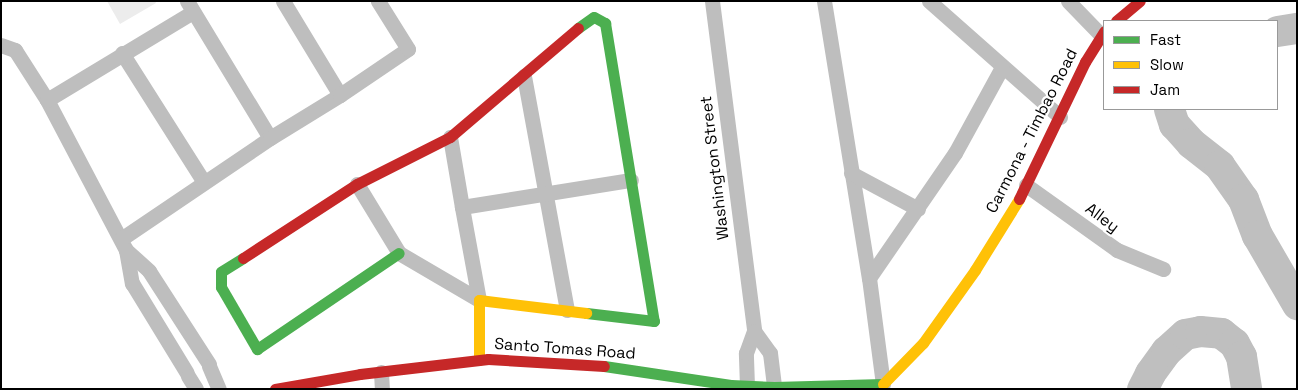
<!DOCTYPE html>
<style>
body{margin:0}
#map{position:relative;width:1298px;height:390px;overflow:hidden;background:#fff;font-family:"Space Grotesk",sans-serif}
div>[style]{position:absolute}
[style*='--x']{left:calc(var(--x)*1px);top:calc(var(--y)*1px);width:calc(var(--w)*1px);rotate:calc(var(--a)*1deg)}
.green>*{inset:0;background:#ececec}
.river>*{height:31px;margin:-15.5px;padding:0 15.5px;transform-origin:15.5px;border-radius:15.5px;background:#bfbfbf}
.street>*{height:15px;margin:-7.5px;padding:0 7.5px;transform-origin:7.5px;border-radius:7.5px;background:#bebebe}
.fast>*{height:11px;margin:-5.5px;padding:0 5.5px;transform-origin:5.5px;border-radius:5.5px;background:#4caf50}
.slow>*{height:11px;margin:-5.5px;padding:0 5.5px;transform-origin:5.5px;border-radius:5.5px;background:#ffc107}
.jam>*{height:11px;margin:-5.5px;padding:0 5.5px;transform-origin:5.5px;border-radius:5.5px;background:#c62828}
span{translate:-50% -50%;white-space:nowrap;text-align:center;line-height:1.15;-webkit-text-stroke:4.5px #fff;paint-order:stroke}
.street-label{font-size:16px;color:#000}
.frame{position:absolute;inset:0;border:2px solid #000;pointer-events:none}
.legend{position:absolute;left:1103px;top:20px;width:175px;height:90px;box-sizing:border-box;background:#fff;border:1px solid #999;margin:0;padding:6px 9px;list-style:none;font-size:15px;color:#000}
.legend li{display:flex;align-items:center;gap:10px;height:25px}
.legend b{width:25px;border:1px solid #999}
</style>
<div id="map">
<div class="green">
<i style="clip-path:polygon(107px 1px,155px 1px,156px 3px,120px 24px)"></i>
</div>
<div class="river">
<i style="--x:1277;--y:31;--w:20;--a:-9"></i>
<i style="--x:1169;--y:109;--w:16;--a:72"></i>
<i style="--x:1174;--y:124;--w:25;--a:48"></i>
<i style="--x:1191;--y:143;--w:36;--a:38"></i>
<i style="--x:1219;--y:165;--w:42;--a:54.8"></i>
<i style="--x:1243;--y:199;--w:39;--a:69"></i>
<i style="--x:1257;--y:235;--w:80;--a:59.9"></i>
<i style="--x:1142;--y:389;--w:18;--a:-63"></i>
<i style="--x:1150;--y:373;--w:27;--a:-54"></i>
<i style="--x:1166;--y:351;--w:25;--a:-42"></i>
<i style="--x:1185;--y:334;--w:15;--a:-11"></i>
<i style="--x:1200;--y:331;--w:21;--a:5"></i>
<i style="--x:1221;--y:333;--w:16;--a:38"></i>
<i style="--x:1234;--y:343;--w:15;--a:62"></i>
<i style="--x:1241;--y:356;--w:33;--a:81"></i>
</div>
<div class="street">
<i style="--x:187;--y:1;--w:160;--a:58.8"></i>
<i style="--x:283;--y:1;--w:110;--a:58.8"></i>
<i style="--x:712;--y:1;--w:333;--a:82.7"></i>
<i style="--x:754;--y:331;--w:27;--a:54"></i>
<i style="--x:770;--y:353;--w:34;--a:83"></i>
<i style="--x:824;--y:1;--w:281;--a:80.8"></i>
<i style="--x:869;--y:278;--w:107;--a:82.5"></i>
<i style="--x:929;--y:1;--w:175;--a:41.5"></i>
<i style="--x:1068;--y:1;--w:46;--a:45.9"></i>
<i style="--x:1;--y:45;--w:15;--a:20"></i>
<i style="--x:15;--y:50;--w:59;--a:57.4"></i>
<i style="--x:47;--y:100;--w:170;--a:62.2"></i>
<i style="--x:126;--y:250;--w:34;--a:80"></i>
<i style="--x:132;--y:283;--w:105;--a:58.6"></i>
<i style="--x:122;--y:53;--w:153;--a:57.6"></i>
<i style="--x:524;--y:76;--w:238;--a:79.6"></i>
<i style="--x:47;--y:100;--w:170;--a:-31.1"></i>
<i style="--x:450;--y:137;--w:71;--a:80.3"></i>
<i style="--x:851;--y:173;--w:76;--a:28.2"></i>
<i style="--x:357;--y:184;--w:81;--a:58.7"></i>
<i style="--x:399;--y:253;--w:93;--a:30.4"></i>
<i style="--x:1026;--y:185;--w:112;--a:35.5"></i>
<i style="--x:1117;--y:250;--w:50;--a:22.4"></i>
<i style="--x:121;--y:239;--w:180;--a:-34.1"></i>
<i style="--x:270;--y:138;--w:82;--a:-31.6"></i>
<i style="--x:340;--y:95;--w:82;--a:-34.1"></i>
<i style="--x:408;--y:49;--w:57;--a:-122"></i>
<i style="--x:126;--y:250;--w:31;--a:42"></i>
<i style="--x:149;--y:271;--w:111;--a:57.2"></i>
<i style="--x:869;--y:278;--w:152;--a:-55.5"></i>
<i style="--x:955;--y:153;--w:98;--a:-61.3"></i>
<i style="--x:479;--y:300;--w:95;--a:-100.4"></i>
<i style="--x:462;--y:207;--w:171;--a:-9.1"></i>
<i style="--x:209;--y:366;--w:25;--a:67"></i>
<i style="--x:381;--y:372;--w:17;--a:87"></i>
<i style="--x:188;--y:376;--w:15;--a:58"></i>
<i style="--x:747;--y:386;--w:33;--a:-92"></i>
<i style="--x:746;--y:353;--w:23;--a:-70"></i>
</div>
<div class="fast">
<i style="--x:578;--y:28;--w:19;--a:-35"></i>
<i style="--x:594;--y:17;--w:13;--a:29"></i>
<i style="--x:605;--y:23;--w:302;--a:80.7"></i>
<i style="--x:654;--y:321;--w:68;--a:-173.3"></i>
<i style="--x:243;--y:258;--w:26;--a:148"></i>
<i style="--x:221;--y:272;--w:15;--a:90"></i>
<i style="--x:221;--y:287;--w:72;--a:59.9"></i>
<i style="--x:257;--y:349;--w:171;--a:-34.1"></i>
<i style="--x:604;--y:366;--w:128;--a:8.5"></i>
<i style="--x:731;--y:385;--w:43;--a:2.7"></i>
<i style="--x:774;--y:387;--w:109;--a:-1.6"></i>
</div>
<div class="slow">
<i style="--x:479;--y:360;--w:60;--a:-90"></i>
<i style="--x:479;--y:300;--w:108;--a:6.9"></i>
<i style="--x:883;--y:384;--w:57;--a:-45.7"></i>
<i style="--x:923;--y:343;--w:90;--a:-54.5"></i>
<i style="--x:975;--y:270;--w:84;--a:-58.2"></i>
</div>
<div class="jam">
<i style="--x:1116;--y:21;--w:31;--a:-40"></i>
<i style="--x:1019;--y:199;--w:152;--a:-64.3"></i>
<i style="--x:1085;--y:62;--w:36;--a:-58"></i>
<i style="--x:243;--y:258;--w:136;--a:-33"></i>
<i style="--x:357;--y:184;--w:104;--a:-26.8"></i>
<i style="--x:450;--y:137;--w:168;--a:-40.4"></i>
<i style="--x:275;--y:389;--w:86;--a:-10"></i>
<i style="--x:360;--y:374;--w:129;--a:-6.7"></i>
<i style="--x:488;--y:359;--w:116;--a:3.5"></i>
</div>
<div class="street-label">
<span style="left:1032px;top:131px;rotate:-63deg">Carmona - Timbao Road</span>
<span style="left:715px;top:168px;rotate:-97deg">Washington Street</span>
<span style="left:1102px;top:218px;rotate:37deg">Alley</span>
<span style="left:565px;top:349px;rotate:4deg">Santo Tomas Road</span>
</div>
<div class="frame"></div>
<ul class="legend">
<li><b style="height:6px;background:#4caf50"></b>Fast</li>
<li><b style="height:6px;background:#ffc107"></b>Slow</li>
<li><b style="height:6px;background:#c62828"></b>Jam</li>
</ul>
</div>
